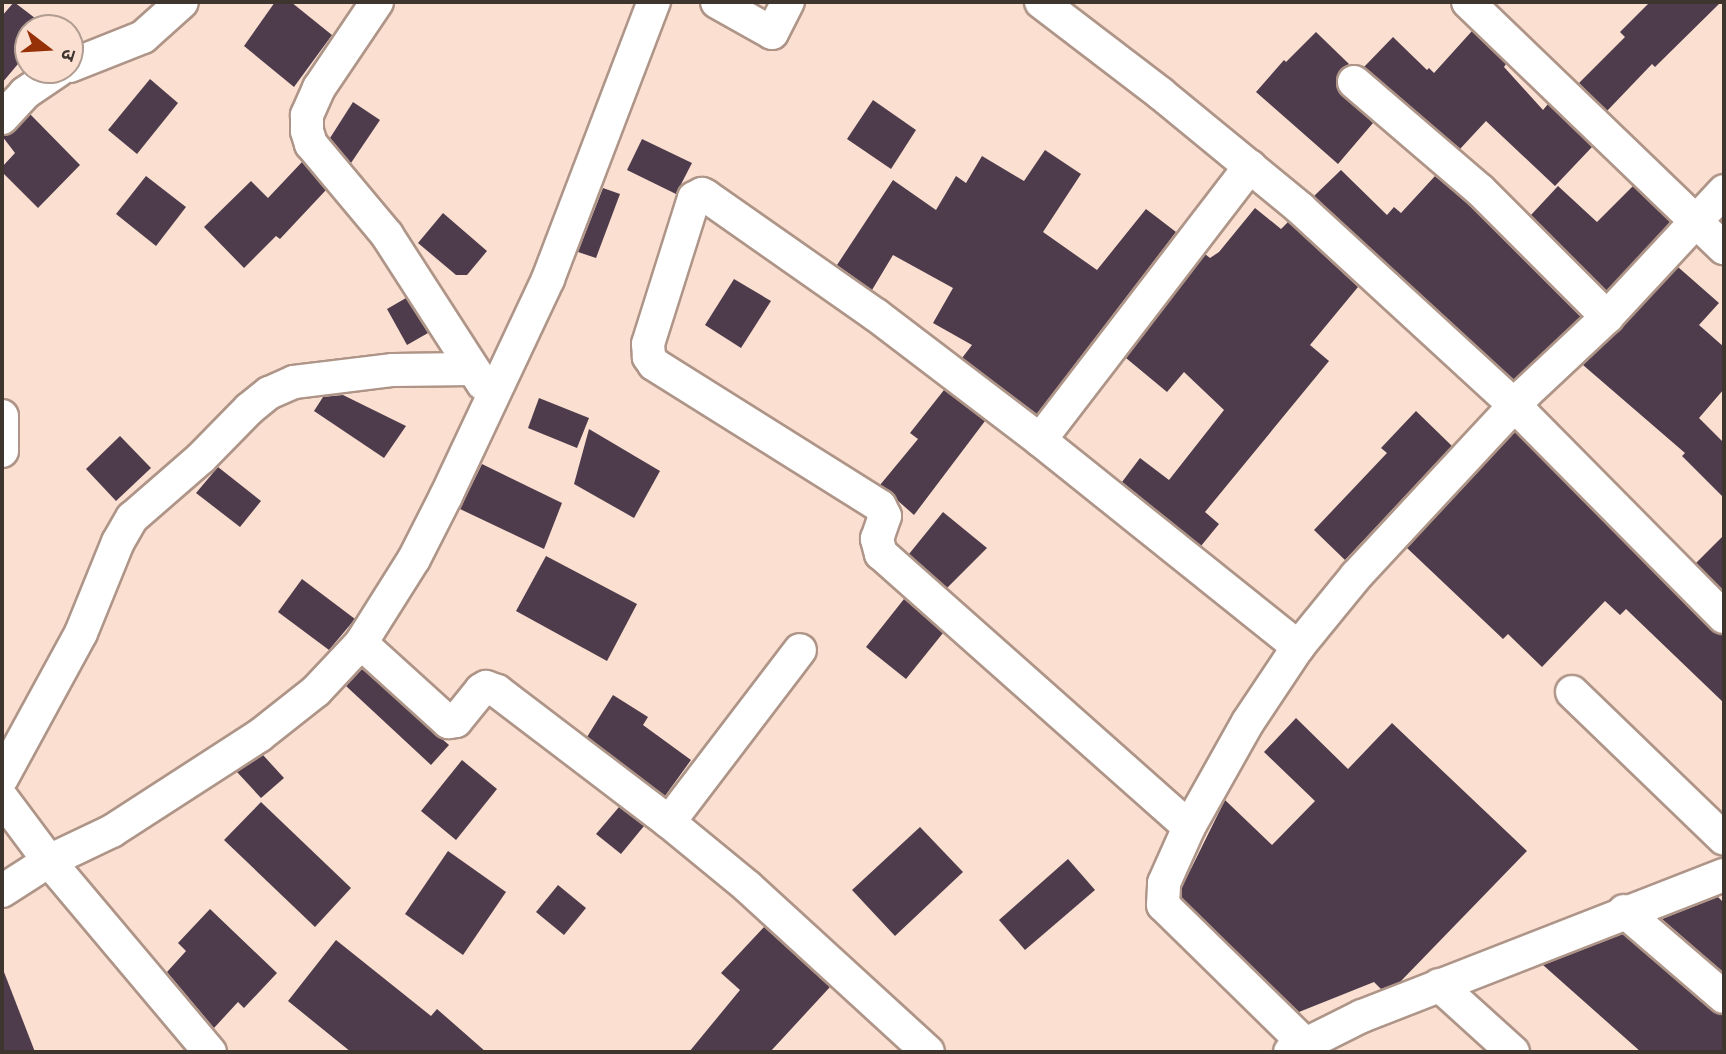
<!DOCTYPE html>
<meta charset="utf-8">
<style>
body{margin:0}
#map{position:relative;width:1726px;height:1054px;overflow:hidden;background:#fbe0d2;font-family:Spectral,"Noto Sans Devanagari",serif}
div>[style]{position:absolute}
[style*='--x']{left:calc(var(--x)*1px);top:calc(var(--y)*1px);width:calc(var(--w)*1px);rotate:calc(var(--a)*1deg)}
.building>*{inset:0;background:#4e3c4c}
.roads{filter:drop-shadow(2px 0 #ae9588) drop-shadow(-2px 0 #ae9588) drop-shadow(0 2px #ae9588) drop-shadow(0 -2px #ae9588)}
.street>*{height:32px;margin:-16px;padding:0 16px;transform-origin:16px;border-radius:16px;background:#fff}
span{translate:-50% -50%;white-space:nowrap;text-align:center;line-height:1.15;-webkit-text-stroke:7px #fbe0d2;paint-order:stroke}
.frame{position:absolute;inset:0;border:4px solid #3f352f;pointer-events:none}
.north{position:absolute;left:14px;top:14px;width:70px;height:70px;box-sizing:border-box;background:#fbe0d2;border:2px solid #b09c91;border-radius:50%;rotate:107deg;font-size:19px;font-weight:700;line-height:28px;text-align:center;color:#3f352f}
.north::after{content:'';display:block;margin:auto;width:24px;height:32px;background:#963006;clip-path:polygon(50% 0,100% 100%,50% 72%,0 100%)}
</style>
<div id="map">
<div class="building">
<i style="clip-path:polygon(14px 2px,48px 28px,28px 28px,28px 52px,2px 83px,2px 16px)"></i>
<i style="clip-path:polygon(275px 2px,291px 2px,332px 35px,294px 87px,244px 46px)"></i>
<i style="clip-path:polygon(1650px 2px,1721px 2px,1655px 67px,1652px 64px,1607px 111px,1579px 83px,1625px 37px,1620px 32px)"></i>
<i style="clip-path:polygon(1472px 31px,1506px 64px,1504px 67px,1543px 110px,1548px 104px,1592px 147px,1555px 186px,1486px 121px,1460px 149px,1364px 67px,1393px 37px,1427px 70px,1429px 68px,1434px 73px)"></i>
<i style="clip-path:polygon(1316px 32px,1349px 64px,1340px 71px,1336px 79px,1337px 89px,1373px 123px,1338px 164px,1256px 92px,1284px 60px,1286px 62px)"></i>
<i style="clip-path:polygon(150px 79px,178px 103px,137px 154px,108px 130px)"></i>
<i style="clip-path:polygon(873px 100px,916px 130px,891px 169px,847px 139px)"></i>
<i style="clip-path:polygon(353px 102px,380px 120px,351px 163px,330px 138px)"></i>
<i style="clip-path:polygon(30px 114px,80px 165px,38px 208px,2px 172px,2px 167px,15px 153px,2px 136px,15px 131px)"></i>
<i style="clip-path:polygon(642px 139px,692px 163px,676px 194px,627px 170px)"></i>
<i style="clip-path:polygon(1045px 150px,1081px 174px,1043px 232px,1097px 270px,1146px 209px,1176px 232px,1037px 414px,962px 358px,972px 345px,933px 323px,953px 288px,893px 255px,872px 290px,837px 265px,893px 180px,936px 210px,956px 176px,966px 183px,982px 156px,1024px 181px)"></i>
<i style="clip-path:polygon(302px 162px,326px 190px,280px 239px,276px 236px,244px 268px,204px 227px,251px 181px,268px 198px)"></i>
<i style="clip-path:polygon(1341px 170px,1387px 215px,1394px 207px,1401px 213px,1435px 176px,1467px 203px,1581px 317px,1514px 380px,1314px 196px)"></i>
<i style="clip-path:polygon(146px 176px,186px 207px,156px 246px,116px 214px)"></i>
<i style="clip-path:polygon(1558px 186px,1597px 222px,1633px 186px,1670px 222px,1607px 291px,1531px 215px)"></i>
<i style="clip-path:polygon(603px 188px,620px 194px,596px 258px,578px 252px)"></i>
<i style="clip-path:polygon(1255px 208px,1281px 229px,1288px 222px,1358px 287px,1310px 345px,1329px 361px,1205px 512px,1219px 524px,1201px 546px,1122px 482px,1140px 458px,1169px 480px,1224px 410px,1184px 372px,1167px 392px,1126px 358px,1205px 254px,1210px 258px,1219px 252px)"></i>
<i style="clip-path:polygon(443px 213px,487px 251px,467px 275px,456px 275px,418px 243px)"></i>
<i style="clip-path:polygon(1678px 267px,1719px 303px,1699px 325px,1724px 347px,1724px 389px,1699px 418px,1724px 443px,1724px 498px,1682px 456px,1685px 453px,1583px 365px)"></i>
<i style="clip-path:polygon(734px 279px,771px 301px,741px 348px,705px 325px)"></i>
<i style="clip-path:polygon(406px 298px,428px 333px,407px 345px,387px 309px)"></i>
<i style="clip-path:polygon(944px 390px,985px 421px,914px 515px,880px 485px,918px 439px,910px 433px)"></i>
<i style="clip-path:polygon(343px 395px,406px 426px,384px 458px,314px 411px,323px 397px)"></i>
<i style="clip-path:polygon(539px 398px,589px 418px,577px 448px,528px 428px)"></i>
<i style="clip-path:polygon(1416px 411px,1452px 446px,1345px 560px,1314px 530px,1387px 453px,1381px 448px)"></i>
<i style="clip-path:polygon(589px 429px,660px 471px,634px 518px,574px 484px)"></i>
<i style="clip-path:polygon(1515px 432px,1711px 630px,1724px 635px,1724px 703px,1626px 609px,1620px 615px,1605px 601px,1542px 667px,1508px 634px,1503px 639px,1407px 548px)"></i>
<i style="clip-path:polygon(120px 436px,151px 468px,116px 501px,86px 469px)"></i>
<i style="clip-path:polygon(482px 464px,562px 503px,544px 549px,460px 509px)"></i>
<i style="clip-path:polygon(218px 467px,261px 501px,240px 527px,196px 493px)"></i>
<i style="clip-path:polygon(943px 512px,987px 548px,947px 588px,909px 554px)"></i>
<i style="clip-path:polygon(1724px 535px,1724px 591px,1696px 563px)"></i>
<i style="clip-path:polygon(546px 556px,637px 604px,607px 661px,516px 611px)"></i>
<i style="clip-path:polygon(302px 579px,355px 619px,329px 650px,278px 612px)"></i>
<i style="clip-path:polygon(904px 599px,943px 633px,906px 679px,866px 647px)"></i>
<i style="clip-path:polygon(362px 669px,449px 745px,431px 765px,346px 686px)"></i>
<i style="clip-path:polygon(613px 695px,648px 717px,643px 725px,691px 760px,665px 796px,587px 737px)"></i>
<i style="clip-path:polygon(1296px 718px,1348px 769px,1392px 723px,1527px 851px,1400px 982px,1381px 989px,1374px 982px,1299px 1012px,1182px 898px,1182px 887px,1225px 800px,1272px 845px,1315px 801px,1264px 752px)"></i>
<i style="clip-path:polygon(263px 755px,284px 778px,261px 798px,237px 772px)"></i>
<i style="clip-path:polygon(462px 760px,497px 789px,456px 840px,421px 811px)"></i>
<i style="clip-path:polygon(261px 802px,351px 888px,315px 927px,224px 840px)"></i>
<i style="clip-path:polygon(619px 807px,644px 826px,621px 854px,596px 834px)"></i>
<i style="clip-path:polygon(920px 827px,963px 872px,895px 936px,852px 890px)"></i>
<i style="clip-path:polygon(448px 851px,506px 892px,463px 955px,405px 914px)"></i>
<i style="clip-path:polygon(1068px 859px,1095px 890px,1025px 950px,999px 920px)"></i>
<i style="clip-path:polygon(558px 885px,586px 908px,564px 935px,536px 912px)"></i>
<i style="clip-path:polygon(1718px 897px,1724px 903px,1724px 973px,1662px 919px)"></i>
<i style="clip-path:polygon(210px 909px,277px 973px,244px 1008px,238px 1002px,214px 1028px,167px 972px,186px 951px,178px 943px)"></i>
<i style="clip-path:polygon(764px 927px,830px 987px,770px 1052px,689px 1052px,740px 990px,721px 973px)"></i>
<i style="clip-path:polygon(1623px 934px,1712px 1011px,1724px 1015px,1724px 1052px,1641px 1052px,1543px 965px)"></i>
<i style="clip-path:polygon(336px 940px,431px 1016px,437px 1009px,486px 1052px,351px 1052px,288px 1001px)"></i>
<i style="clip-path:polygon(2px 972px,4px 972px,35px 1052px,2px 1052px)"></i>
</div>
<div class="roads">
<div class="street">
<i style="--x:377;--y:2;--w:104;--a:124"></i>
<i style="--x:319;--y:88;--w:30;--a:114"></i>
<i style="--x:307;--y:115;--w:16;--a:90"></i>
<i style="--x:307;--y:131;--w:14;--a:73"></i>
<i style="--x:311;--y:144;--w:119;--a:50.1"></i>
<i style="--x:387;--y:235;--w:177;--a:57.2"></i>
<i style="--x:717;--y:2;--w:63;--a:29.4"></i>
<i style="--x:772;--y:33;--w:35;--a:-63"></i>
<i style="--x:1041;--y:2;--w:150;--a:37.4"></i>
<i style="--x:1160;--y:93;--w:183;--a:39.4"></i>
<i style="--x:1301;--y:209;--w:291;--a:42.6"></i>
<i style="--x:1515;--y:406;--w:297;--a:45.3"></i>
<i style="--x:1468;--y:2;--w:355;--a:43.9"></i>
<i style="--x:70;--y:66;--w:79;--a:-21.7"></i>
<i style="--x:143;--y:37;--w:52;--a:-41.9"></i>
<i style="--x:1354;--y:82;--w:166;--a:40.6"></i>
<i style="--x:1480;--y:190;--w:180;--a:45"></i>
<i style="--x:2;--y:118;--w:34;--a:-47"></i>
<i style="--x:25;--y:93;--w:41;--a:-34.1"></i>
<i style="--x:2;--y:416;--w:35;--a:90"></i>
<i style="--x:1040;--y:440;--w:345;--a:-52.5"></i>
<i style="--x:361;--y:643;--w:118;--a:42.2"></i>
<i style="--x:448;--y:722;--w:8;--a:-7"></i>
<i style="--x:456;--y:721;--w:40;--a:-51"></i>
<i style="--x:481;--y:690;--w:6;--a:-31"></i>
<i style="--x:486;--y:687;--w:12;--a:20"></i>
<i style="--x:497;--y:691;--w:216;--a:37.3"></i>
<i style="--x:669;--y:822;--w:102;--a:39.4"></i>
<i style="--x:748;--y:887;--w:244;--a:42.5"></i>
<i style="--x:1572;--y:692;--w:211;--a:44"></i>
<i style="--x:2;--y:778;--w:165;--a:-61.4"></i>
<i style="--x:81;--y:633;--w:98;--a:-67.9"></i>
<i style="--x:118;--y:542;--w:28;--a:-60"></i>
<i style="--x:132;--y:518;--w:91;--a:-41"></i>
<i style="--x:201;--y:458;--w:69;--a:-45.6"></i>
<i style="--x:249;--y:409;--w:26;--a:-39"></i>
<i style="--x:269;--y:393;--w:27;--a:-24"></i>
<i style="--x:294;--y:382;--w:100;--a:-6.9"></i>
<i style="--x:393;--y:370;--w:79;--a:-0.7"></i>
<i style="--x:2;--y:798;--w:79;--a:53.3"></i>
<i style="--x:49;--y:861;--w:250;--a:49.9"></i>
<i style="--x:669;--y:822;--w:216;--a:-52.7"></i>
<i style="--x:1189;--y:827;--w:412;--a:-138.4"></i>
<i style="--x:881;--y:554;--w:16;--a:-105"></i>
<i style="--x:877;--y:539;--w:24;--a:-71"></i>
<i style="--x:885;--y:516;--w:11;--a:-117"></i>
<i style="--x:880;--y:506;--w:267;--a:-147.9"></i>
<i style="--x:654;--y:364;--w:9;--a:-126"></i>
<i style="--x:649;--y:357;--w:13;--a:-94"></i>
<i style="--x:648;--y:344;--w:153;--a:-72.5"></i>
<i style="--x:694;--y:198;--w:9;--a:-27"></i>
<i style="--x:702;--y:194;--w:4;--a:27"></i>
<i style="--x:706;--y:196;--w:208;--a:35"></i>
<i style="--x:876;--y:315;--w:206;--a:37.3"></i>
<i style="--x:1040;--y:440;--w:331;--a:38.7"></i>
<i style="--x:2;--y:891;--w:56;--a:-32.6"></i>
<i style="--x:49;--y:861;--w:70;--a:-25.5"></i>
<i style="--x:112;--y:831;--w:175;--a:-32.9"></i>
<i style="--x:259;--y:736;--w:73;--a:-38.3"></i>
<i style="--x:316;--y:691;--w:66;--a:-46.8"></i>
<i style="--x:361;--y:643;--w:99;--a:-57.8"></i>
<i style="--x:414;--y:559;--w:71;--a:-63.1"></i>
<i style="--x:446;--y:496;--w:240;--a:-64.8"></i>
<i style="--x:548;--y:279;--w:297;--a:-69.1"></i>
<i style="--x:1624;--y:911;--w:132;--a:40.7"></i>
<i style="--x:1439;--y:985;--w:100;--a:42.2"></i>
<i style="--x:1304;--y:1043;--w:197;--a:-135.6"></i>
<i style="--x:1163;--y:905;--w:22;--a:-87"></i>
<i style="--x:1164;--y:883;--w:61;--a:-65.9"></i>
<i style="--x:1189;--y:827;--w:120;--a:-60.7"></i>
<i style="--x:1248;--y:722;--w:90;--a:-56.3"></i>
<i style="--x:1298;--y:647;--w:92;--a:-50.8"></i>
<i style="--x:1356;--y:576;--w:247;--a:-47.1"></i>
<i style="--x:1524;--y:395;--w:114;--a:-43.2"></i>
<i style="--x:1607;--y:317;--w:172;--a:-47.1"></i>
<i style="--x:1290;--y:1052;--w:80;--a:-26.6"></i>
<i style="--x:1362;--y:1016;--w:388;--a:-21.3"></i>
</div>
</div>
<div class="frame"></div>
<div class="north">उ</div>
</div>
